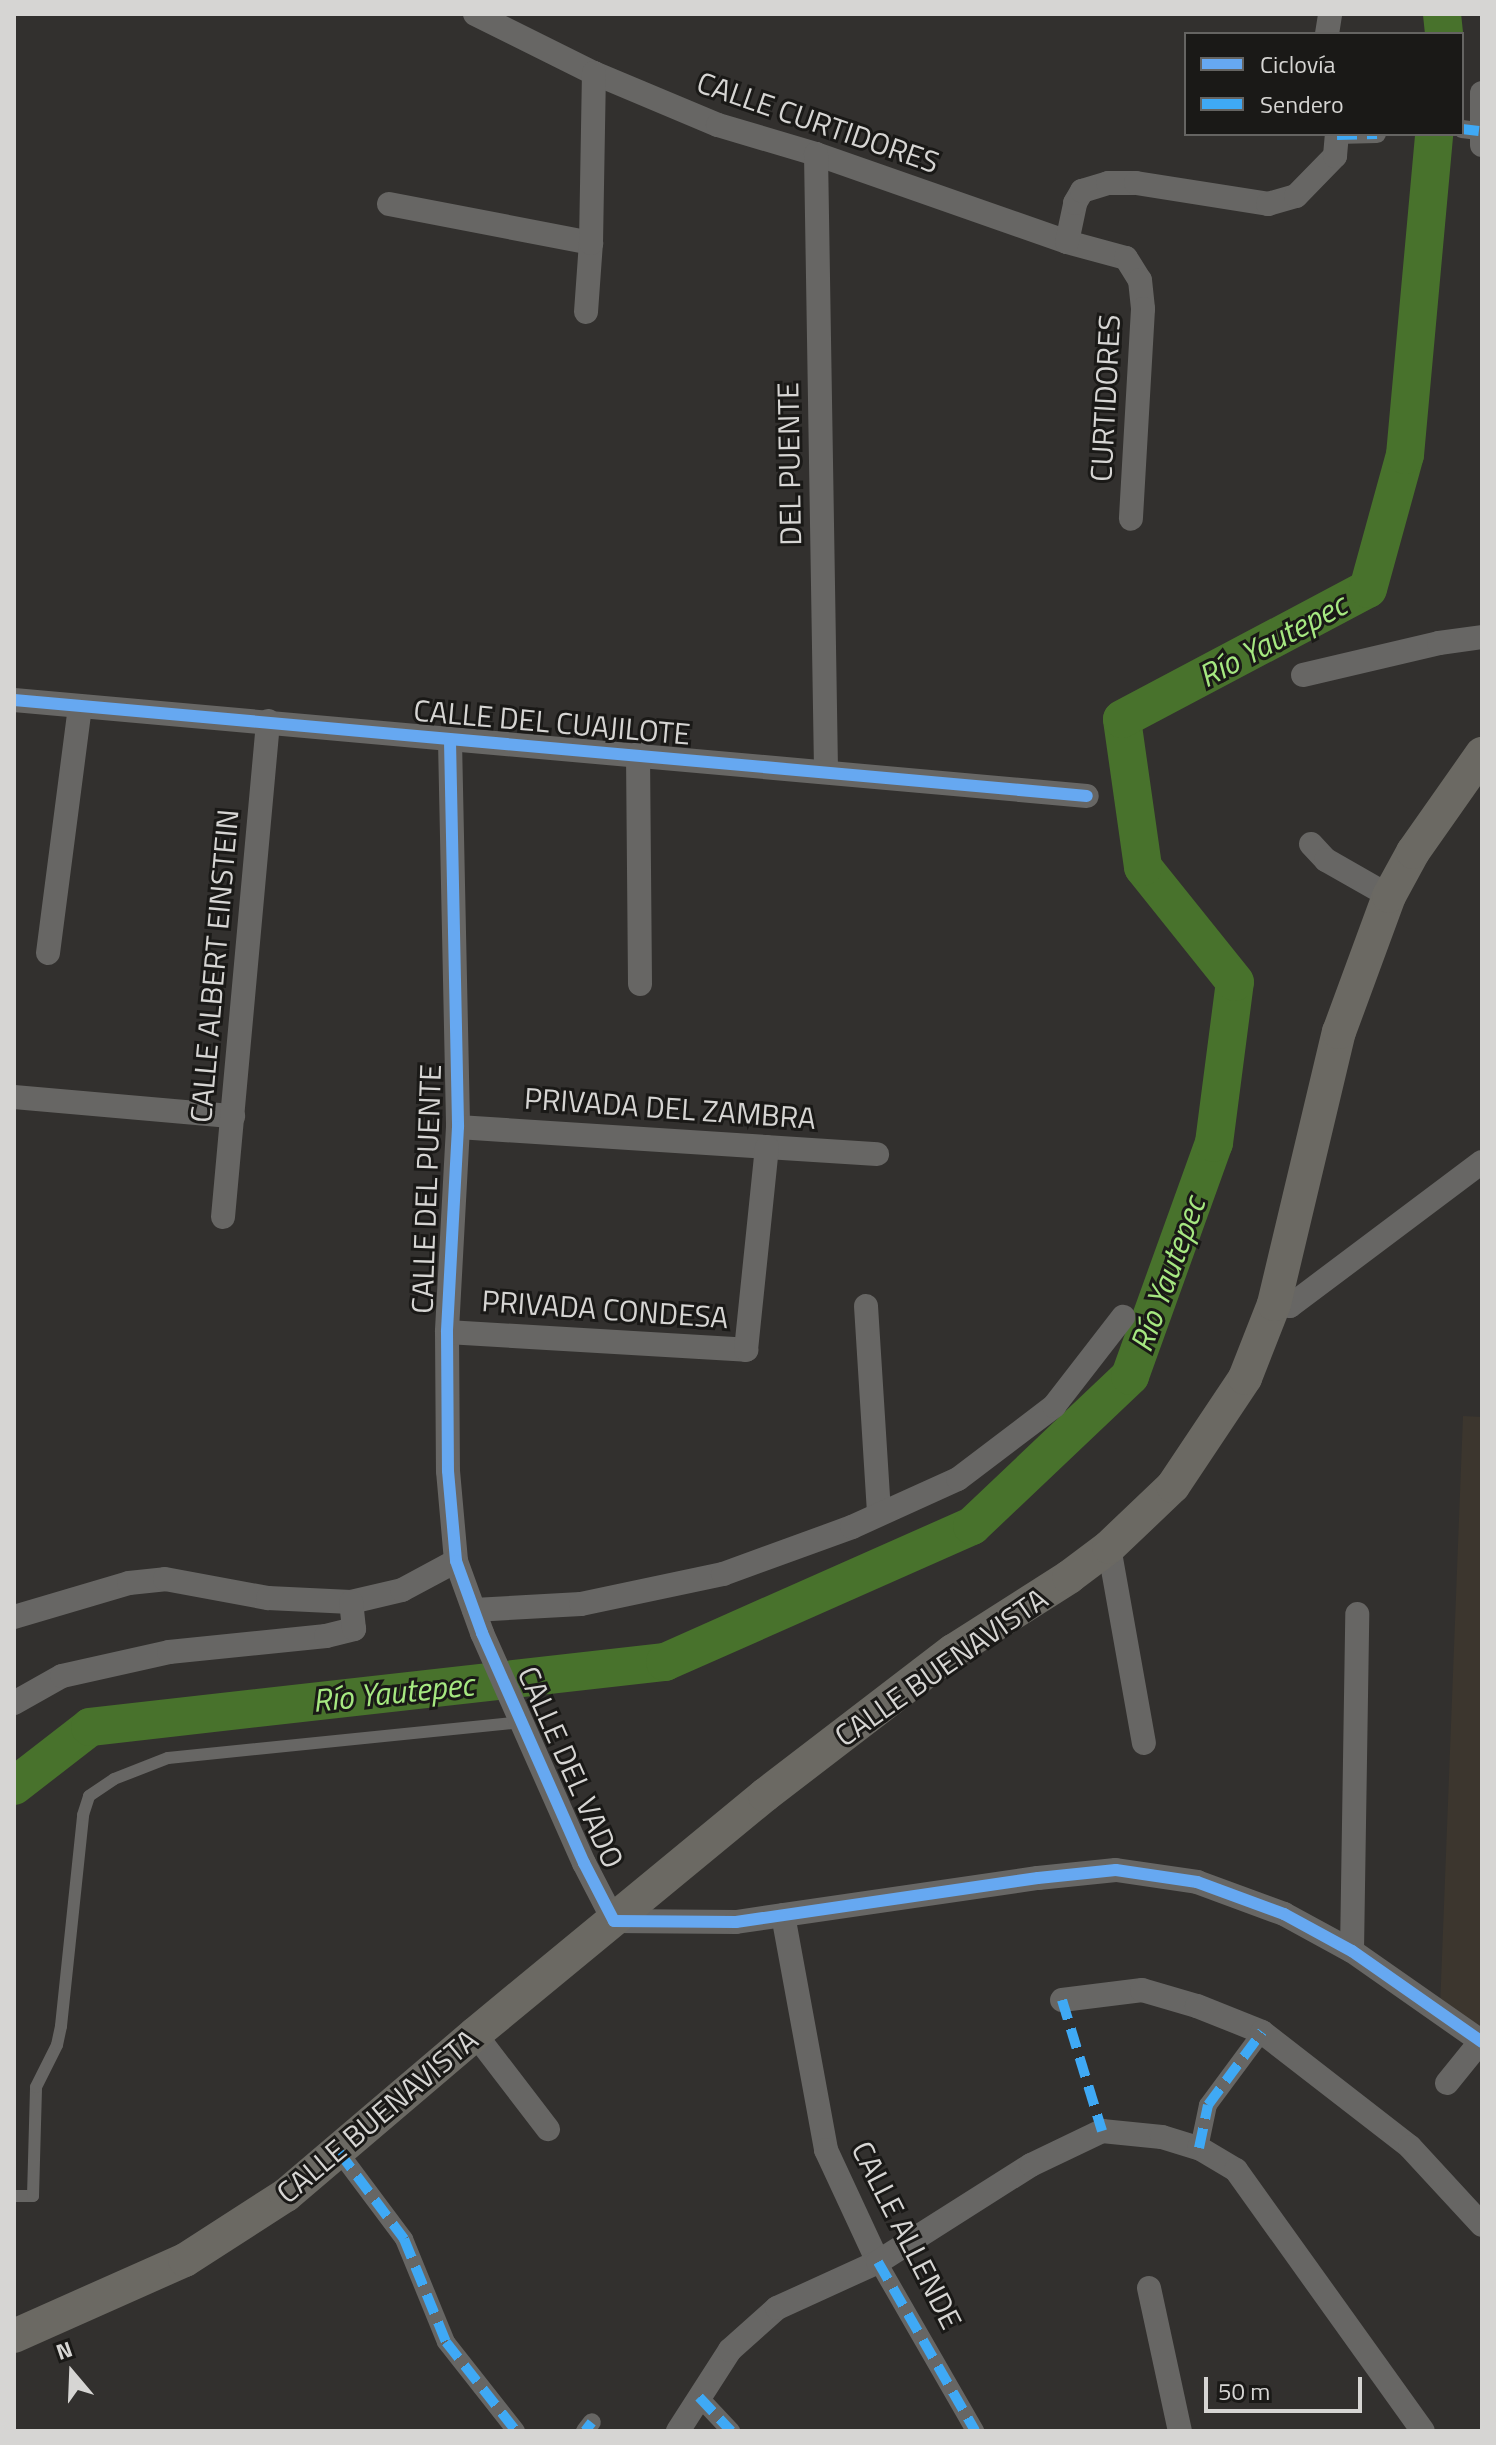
<!DOCTYPE html>
<meta charset="utf-8">
<style>
body{margin:0}
#map{position:relative;width:1496px;height:2445px;overflow:hidden;background:#32302e;font-family:"Titillium Web",sans-serif}
div>[style]{position:absolute}
[style*='--x']{left:calc(var(--x)*1px);top:calc(var(--y)*1px);width:calc(var(--w)*1px);rotate:calc(var(--a)*1deg)}
.built>*{inset:0;background:#3c362e}
.river>*{height:38px;margin:-19px;padding:0 19px;transform-origin:19px;border-radius:19px;background:#48722c}
.service>*{height:12px;margin:-6px;padding:0 6px;transform-origin:6px;border-radius:6px;background:#676664}
.pedestrian>*{height:18px;margin:-9px;padding:0 9px;transform-origin:9px;border-radius:9px;background:#676664}
.minor>*{height:24px;margin:-12px;padding:0 12px;transform-origin:12px;border-radius:12px;background:#676664}
.secondary>*{height:34px;margin:-17px;padding:0 17px;transform-origin:17px;border-radius:17px;background:#6b6963}
.quiet>*{height:10px;margin-top:-5px;transform-origin:0;background:repeating-linear-gradient(90deg,#3fa9f5 0 20px,transparent 0 30px)}
.cycleway>*{height:12px;margin:-6px;padding:0 6px;transform-origin:6px;border-radius:6px;background:#66a8f1}
span{translate:-50% -50%;white-space:nowrap;text-align:center;line-height:1.15;-webkit-text-stroke:6px #1a1917;paint-order:stroke}
.street-label{font-size:30px;color:#d6d5d3}
.water-label{font-size:32px;color:#a6e881;font-style:italic}
.frame{position:absolute;inset:0;border:16px solid #d6d5d3;pointer-events:none}
.legend{position:absolute;left:1184px;top:32px;width:280px;height:104px;box-sizing:border-box;background:#1a1917;border:2px solid #656462;margin:0;padding:10px 14px;list-style:none;font-size:24px;color:#d6d5d3}
.legend li{display:flex;align-items:center;gap:16px;height:40px}
.legend b{width:40px;border:2px solid #656462}
.north{position:absolute;left:32px;top:2333px;width:80px;height:80px;-webkit-text-stroke:6px #1a1917;paint-order:stroke;rotate:341deg;font-size:22px;font-weight:700;line-height:32px;text-align:center;color:#d6d5d3}
.north::after{content:'';display:block;margin:auto;width:28px;height:36px;background:#d6d5d3;clip-path:polygon(50% 0,100% 100%,50% 72%,0 100%)}
.scale{position:absolute;left:1204px;top:2377px;width:158px;height:36px;box-sizing:border-box;border:4px solid #d6d5d3;border-top:0;padding-left:10px;font-size:24px;line-height:28px;white-space:nowrap;color:#d6d5d3;-webkit-text-stroke:6px #1a1917;paint-order:stroke}
</style>
<div id="map">
<div class="built">
<i style="clip-path:polygon(1463px 1416px,1482px 1417px,1482px 2040px,1440px 2008px)"></i>
</div>
<div class="river">
<i style="--x:1442;--y:14;--w:20;--a:84"></i>
<i style="--x:14;--y:1786;--w:96;--a:-37.8"></i>
<i style="--x:90;--y:1727;--w:579;--a:-6.45"></i>
<i style="--x:665;--y:1662;--w:336;--a:-23.9"></i>
<i style="--x:972;--y:1526;--w:218;--a:-43.5"></i>
<i style="--x:1130;--y:1376;--w:248;--a:-70.2"></i>
<i style="--x:1214;--y:1143;--w:162;--a:-82.6"></i>
<i style="--x:1235;--y:982;--w:147;--a:-128.7"></i>
<i style="--x:1143;--y:867;--w:149;--a:-98.1"></i>
<i style="--x:1122;--y:719;--w:278;--a:-27.9"></i>
<i style="--x:1368;--y:589;--w:139;--a:-74.6"></i>
<i style="--x:1405;--y:455;--w:322;--a:-84.8"></i>
</div>
<div class="service">
<i style="--x:14;--y:2196;--w:19;--a:0"></i>
<i style="--x:33;--y:2196;--w:109;--a:-88.4"></i>
<i style="--x:36;--y:2087;--w:47;--a:-63.4"></i>
<i style="--x:57;--y:2045;--w:19;--a:-78"></i>
<i style="--x:61;--y:2026;--w:212;--a:-84"></i>
<i style="--x:83;--y:1815;--w:20;--a:-72"></i>
<i style="--x:89;--y:1796;--w:30;--a:-34"></i>
<i style="--x:114;--y:1779;--w:58;--a:-21.3"></i>
<i style="--x:168;--y:1758;--w:355;--a:-5.8"></i>
</div>
<div class="pedestrian">
<i style="--x:1462;--y:129;--w:17;--a:7"></i>
<i style="--x:1337;--y:135;--w:40;--a:-1.4"></i>
<i style="--x:1199;--y:2148;--w:44;--a:-78.2"></i>
<i style="--x:1208;--y:2105;--w:91;--a:-53.5"></i>
<i style="--x:339;--y:2152;--w:109;--a:53.2"></i>
<i style="--x:404;--y:2239;--w:111;--a:67.8"></i>
<i style="--x:446;--y:2342;--w:113;--a:51.8"></i>
<i style="--x:878;--y:2262;--w:195;--a:60.1"></i>
<i style="--x:699;--y:2397;--w:47;--a:46.7"></i>
<i style="--x:585;--y:2431;--w:11;--a:-52"></i>
</div>
<div class="minor">
<i style="--x:475;--y:14;--w:133;--a:26.4"></i>
<i style="--x:594;--y:73;--w:134;--a:22.8"></i>
<i style="--x:718;--y:125;--w:102;--a:16.5"></i>
<i style="--x:816;--y:154;--w:266;--a:19.3"></i>
<i style="--x:1067;--y:242;--w:61;--a:15.2"></i>
<i style="--x:1126;--y:258;--w:26;--a:58"></i>
<i style="--x:1140;--y:280;--w:29;--a:84"></i>
<i style="--x:1143;--y:309;--w:210;--a:93.3"></i>
<i style="--x:1327;--y:34;--w:20;--a:-81"></i>
<i style="--x:1482;--y:93;--w:52;--a:90"></i>
<i style="--x:816;--y:154;--w:618;--a:89.07"></i>
<i style="--x:389;--y:204;--w:206;--a:10.9"></i>
<i style="--x:1067;--y:242;--w:40;--a:-78"></i>
<i style="--x:1075;--y:203;--w:14;--a:-60"></i>
<i style="--x:1082;--y:191;--w:27;--a:-17"></i>
<i style="--x:1108;--y:183;--w:28;--a:0"></i>
<i style="--x:1136;--y:183;--w:134;--a:9"></i>
<i style="--x:1268;--y:204;--w:29;--a:-16"></i>
<i style="--x:1296;--y:196;--w:56;--a:-45.7"></i>
<i style="--x:1335;--y:156;--w:22;--a:-85"></i>
<i style="--x:586;--y:312;--w:69;--a:-85.9"></i>
<i style="--x:591;--y:243;--w:170;--a:-89"></i>
<i style="--x:1303;--y:675;--w:140;--a:-13.2"></i>
<i style="--x:1439;--y:643;--w:43;--a:-7.9"></i>
<i style="--x:14;--y:700;--w:1077;--a:5.11"></i>
<i style="--x:450;--y:741;--w:386;--a:88.8"></i>
<i style="--x:458;--y:1127;--w:205;--a:93.1"></i>
<i style="--x:447;--y:1332;--w:139;--a:89.6"></i>
<i style="--x:448;--y:1471;--w:90;--a:84.9"></i>
<i style="--x:456;--y:1561;--w:77;--a:70.1"></i>
<i style="--x:482;--y:1633;--w:252;--a:66.1"></i>
<i style="--x:584;--y:1863;--w:65;--a:62.7"></i>
<i style="--x:614;--y:1921;--w:122;--a:0.5"></i>
<i style="--x:736;--y:1922;--w:305;--a:-8.3"></i>
<i style="--x:1038;--y:1878;--w:78;--a:-5.9"></i>
<i style="--x:1116;--y:1870;--w:82;--a:8.4"></i>
<i style="--x:1197;--y:1882;--w:93;--a:20.2"></i>
<i style="--x:1284;--y:1914;--w:77;--a:28.6"></i>
<i style="--x:1352;--y:1951;--w:159;--a:35"></i>
<i style="--x:638;--y:754;--w:230;--a:89.5"></i>
<i style="--x:1311;--y:844;--w:22;--a:47"></i>
<i style="--x:1326;--y:860;--w:73;--a:29.7"></i>
<i style="--x:48;--y:953;--w:248;--a:-82.6"></i>
<i style="--x:14;--y:1097;--w:220;--a:5"></i>
<i style="--x:458;--y:1127;--w:420;--a:3.7"></i>
<i style="--x:223;--y:1217;--w:498;--a:-84.8"></i>
<i style="--x:1274;--y:1304;--w:16;--a:7"></i>
<i style="--x:1290;--y:1306;--w:240;--a:-36.9"></i>
<i style="--x:866;--y:1306;--w:207;--a:86.4"></i>
<i style="--x:447;--y:1332;--w:300;--a:3.4"></i>
<i style="--x:746;--y:1350;--w:204;--a:-84.1"></i>
<i style="--x:1109;--y:1547;--w:199;--a:79.9"></i>
<i style="--x:474;--y:1610;--w:107;--a:-3.2"></i>
<i style="--x:581;--y:1604;--w:145;--a:-11.9"></i>
<i style="--x:723;--y:1574;--w:137;--a:-20"></i>
<i style="--x:852;--y:1527;--w:116;--a:-24.4"></i>
<i style="--x:958;--y:1479;--w:121;--a:-37.2"></i>
<i style="--x:1054;--y:1406;--w:113;--a:-52.2"></i>
<i style="--x:14;--y:1617;--w:120;--a:-16.5"></i>
<i style="--x:129;--y:1583;--w:36;--a:-6"></i>
<i style="--x:165;--y:1579;--w:105;--a:10.5"></i>
<i style="--x:268;--y:1598;--w:83;--a:2.8"></i>
<i style="--x:351;--y:1602;--w:52;--a:-13.2"></i>
<i style="--x:402;--y:1590;--w:61;--a:-28.2"></i>
<i style="--x:14;--y:1703;--w:55;--a:-29.4"></i>
<i style="--x:62;--y:1676;--w:110;--a:-12.6"></i>
<i style="--x:169;--y:1652;--w:158;--a:-5.8"></i>
<i style="--x:326;--y:1636;--w:29;--a:-14"></i>
<i style="--x:354;--y:1629;--w:27;--a:-96"></i>
<i style="--x:783;--y:1915;--w:239;--a:79.6"></i>
<i style="--x:826;--y:2150;--w:123;--a:65.1"></i>
<i style="--x:1352;--y:1951;--w:337;--a:-89.1"></i>
<i style="--x:1062;--y:2000;--w:81;--a:-7.1"></i>
<i style="--x:1142;--y:1990;--w:57;--a:16.2"></i>
<i style="--x:1197;--y:2006;--w:70;--a:21.8"></i>
<i style="--x:1262;--y:2032;--w:187;--a:37.8"></i>
<i style="--x:1410;--y:2147;--w:106;--a:47.3"></i>
<i style="--x:475;--y:2034;--w:120;--a:52.5"></i>
<i style="--x:1447;--y:2083;--w:54;--a:-51"></i>
<i style="--x:1149;--y:2288;--w:146;--a:77.8"></i>
<i style="--x:678;--y:2431;--w:96;--a:-57.3"></i>
<i style="--x:730;--y:2350;--w:63;--a:-41.8"></i>
<i style="--x:777;--y:2308;--w:111;--a:-24.5"></i>
<i style="--x:878;--y:2262;--w:181;--a:-32.4"></i>
<i style="--x:1031;--y:2165;--w:79;--a:-25.6"></i>
<i style="--x:1102;--y:2131;--w:60;--a:5.7"></i>
<i style="--x:1162;--y:2137;--w:39;--a:17"></i>
<i style="--x:1199;--y:2148;--w:43;--a:30.7"></i>
<i style="--x:1236;--y:2170;--w:321;--a:54.4"></i>
</div>
<div class="secondary">
<i style="--x:14;--y:2336;--w:187;--a:-24"></i>
<i style="--x:185;--y:2260;--w:120;--a:-32.8"></i>
<i style="--x:286;--y:2195;--w:248;--a:-40.4"></i>
<i style="--x:475;--y:2034;--w:376;--a:-39.5"></i>
<i style="--x:765;--y:1795;--w:237;--a:-37.5"></i>
<i style="--x:953;--y:1651;--w:138;--a:-32.5"></i>
<i style="--x:1069;--y:1577;--w:50;--a:-36.9"></i>
<i style="--x:1109;--y:1547;--w:88;--a:-43.6"></i>
<i style="--x:1173;--y:1486;--w:130;--a:-56.3"></i>
<i style="--x:1245;--y:1378;--w:79;--a:-68.6"></i>
<i style="--x:1274;--y:1304;--w:280;--a:-76.6"></i>
<i style="--x:1339;--y:1032;--w:145;--a:-69.8"></i>
<i style="--x:1389;--y:896;--w:50;--a:-61.4"></i>
<i style="--x:1413;--y:852;--w:120;--a:-54.9"></i>
</div>
<div class="quiet">
<i style="--x:1462;--y:129;--w:17;--a:7"></i>
<i style="--x:1337;--y:135;--w:40;--a:-1.4"></i>
<i style="--x:1062;--y:2000;--w:137;--a:73"></i>
<i style="--x:1199;--y:2148;--w:44;--a:-78.2"></i>
<i style="--x:1208;--y:2105;--w:91;--a:-53.5"></i>
<i style="--x:339;--y:2152;--w:109;--a:53.2"></i>
<i style="--x:404;--y:2239;--w:111;--a:67.8"></i>
<i style="--x:446;--y:2342;--w:113;--a:51.8"></i>
<i style="--x:878;--y:2262;--w:195;--a:60.1"></i>
<i style="--x:699;--y:2397;--w:47;--a:46.7"></i>
<i style="--x:585;--y:2431;--w:11;--a:-52"></i>
</div>
<div class="cycleway">
<i style="--x:14;--y:700;--w:1077;--a:5.11"></i>
<i style="--x:450;--y:741;--w:386;--a:88.8"></i>
<i style="--x:458;--y:1127;--w:205;--a:93.1"></i>
<i style="--x:447;--y:1332;--w:139;--a:89.6"></i>
<i style="--x:448;--y:1471;--w:90;--a:84.9"></i>
<i style="--x:456;--y:1561;--w:77;--a:70.1"></i>
<i style="--x:482;--y:1633;--w:252;--a:66.1"></i>
<i style="--x:584;--y:1863;--w:65;--a:62.7"></i>
<i style="--x:614;--y:1921;--w:122;--a:0.5"></i>
<i style="--x:736;--y:1922;--w:305;--a:-8.3"></i>
<i style="--x:1038;--y:1878;--w:78;--a:-5.9"></i>
<i style="--x:1116;--y:1870;--w:82;--a:8.4"></i>
<i style="--x:1197;--y:1882;--w:93;--a:20.2"></i>
<i style="--x:1284;--y:1914;--w:77;--a:28.6"></i>
<i style="--x:1352;--y:1951;--w:159;--a:35"></i>
</div>
<div class="street-label">
<span style="left:818px;top:122px;rotate:19deg">CALLE CURTIDORES</span>
<span style="left:1105px;top:398px;rotate:-87deg">CURTIDORES</span>
<span style="left:789px;top:464px;rotate:-91deg">DEL PUENTE</span>
<span style="left:552px;top:722px;rotate:5deg">CALLE DEL CUAJILOTE</span>
<span style="left:214px;top:966px;rotate:-85deg">CALLE ALBERT EINSTEIN</span>
<span style="left:670px;top:1108px;rotate:4deg">PRIVADA DEL ZAMBRA</span>
<span style="left:426px;top:1189px;rotate:-88deg">CALLE DEL PUENTE</span>
<span style="left:605px;top:1309px;rotate:4deg">PRIVADA CONDESA</span>
<span style="left:941px;top:1667px;rotate:-35deg">CALLE BUENAVISTA</span>
<span style="left:571px;top:1767px;rotate:66deg">CALLE DEL VADO</span>
<span style="left:377px;top:2116px;rotate:-40deg">CALLE BUENAVISTA</span>
<span style="left:907px;top:2235px;rotate:63deg">CALLE ALLENDE</span>
</div>
<div class="water-label">
<span style="left:1272px;top:640px;rotate:-28deg">Río Yautepec</span>
<span style="left:1167px;top:1274px;rotate:-70deg">Río Yautepec</span>
<span style="left:393px;top:1692px;rotate:-6deg">Río Yautepec</span>
</div>
<div class="frame"></div>
<ul class="legend">
<li><b style="height:10px;background:#66a8f1"></b>Ciclovía</li>
<li><b style="height:10px;background:#3fa9f5"></b>Sendero</li>
</ul>
<div class="north">N</div>
<div class="scale">50 m</div>
</div>
